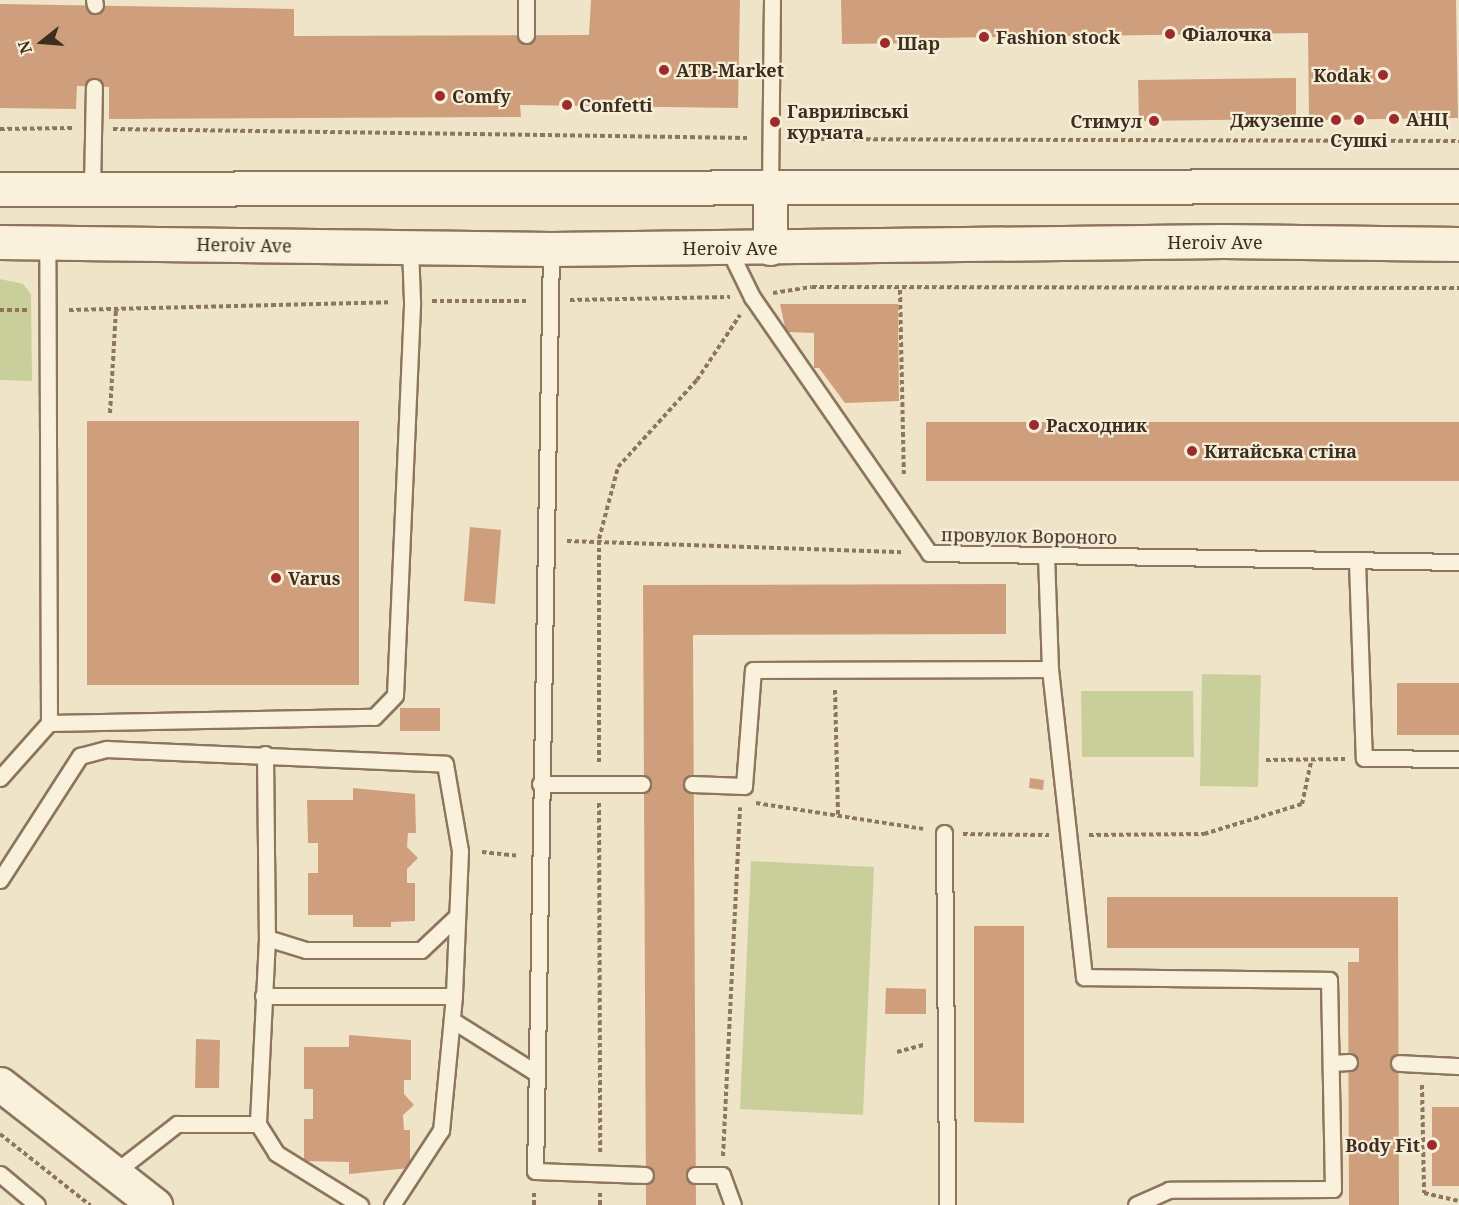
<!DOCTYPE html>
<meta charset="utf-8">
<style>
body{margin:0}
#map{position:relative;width:1459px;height:1205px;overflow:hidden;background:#f0e4c8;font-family:"Noto Serif",serif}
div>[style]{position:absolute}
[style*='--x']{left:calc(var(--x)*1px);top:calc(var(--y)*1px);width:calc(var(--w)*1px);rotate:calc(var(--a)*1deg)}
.green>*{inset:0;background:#c9cf9b}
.building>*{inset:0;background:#cf9f7d}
.path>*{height:4px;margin-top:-2px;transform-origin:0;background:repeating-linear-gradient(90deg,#8d765c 0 4.5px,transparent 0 7.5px)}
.roads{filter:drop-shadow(2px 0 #8d765c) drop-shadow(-2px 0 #8d765c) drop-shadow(0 2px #8d765c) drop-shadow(0 -2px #8d765c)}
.service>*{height:15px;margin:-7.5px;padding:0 7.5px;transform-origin:7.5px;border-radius:7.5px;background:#faf1dc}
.secondary>*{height:33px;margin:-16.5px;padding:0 16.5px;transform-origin:16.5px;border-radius:16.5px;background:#faf1dc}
.dots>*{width:16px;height:16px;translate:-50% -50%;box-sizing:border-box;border:3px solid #f7eed8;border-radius:50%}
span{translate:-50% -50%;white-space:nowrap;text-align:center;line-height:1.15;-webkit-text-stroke:4.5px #f7eed8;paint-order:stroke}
.poi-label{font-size:18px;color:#3d2e20;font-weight:700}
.left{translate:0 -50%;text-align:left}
.right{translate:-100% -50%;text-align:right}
.street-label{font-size:18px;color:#3d2e20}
.north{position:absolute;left:12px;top:12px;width:60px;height:60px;-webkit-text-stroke:4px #f7eed8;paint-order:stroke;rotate:253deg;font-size:16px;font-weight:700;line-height:24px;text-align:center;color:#3d2e20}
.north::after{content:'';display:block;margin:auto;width:21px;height:27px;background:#3d2e20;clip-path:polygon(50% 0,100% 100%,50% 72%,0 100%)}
</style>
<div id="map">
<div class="green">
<i style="clip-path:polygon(0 279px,23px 284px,31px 294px,32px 381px,0 380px)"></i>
<i style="clip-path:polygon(1202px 674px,1261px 675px,1258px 787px,1200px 786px)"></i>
<i style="clip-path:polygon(1081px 691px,1193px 691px,1194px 757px,1082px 757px)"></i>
<i style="clip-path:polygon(751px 861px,874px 867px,863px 1115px,740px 1109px)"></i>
</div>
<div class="building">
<i style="clip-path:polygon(591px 0,740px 0,738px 108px,520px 105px,521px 117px,109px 119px,109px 87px,77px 86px,76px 109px,0 108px,0 4px,294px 9px,294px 36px,589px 35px)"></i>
<i style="clip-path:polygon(841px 0,1456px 0,1458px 118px,1309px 120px,1308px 33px,931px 38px,931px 43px,842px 44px)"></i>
<i style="clip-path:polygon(1296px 78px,1296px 119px,1139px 121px,1138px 80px)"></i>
<i style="clip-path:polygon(780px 304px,898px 304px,899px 401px,845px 403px,819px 368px,814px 368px,814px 333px,786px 332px)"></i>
<i style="clip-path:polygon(87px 421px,359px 421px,359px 685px,87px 685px)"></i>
<i style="clip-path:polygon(926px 422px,1459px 422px,1459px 481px,926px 481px)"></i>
<i style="clip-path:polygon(470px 527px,501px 530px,495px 604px,464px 601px)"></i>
<i style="clip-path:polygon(1006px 584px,1006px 634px,693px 635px,696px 1205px,646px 1205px,643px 585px)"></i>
<i style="clip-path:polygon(1397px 683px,1459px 683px,1459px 735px,1397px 735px)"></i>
<i style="clip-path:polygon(400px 708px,440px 708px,440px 731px,400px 731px)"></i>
<i style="clip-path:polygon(1030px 778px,1044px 780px,1043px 790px,1029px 788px)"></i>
<i style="clip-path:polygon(353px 788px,415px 794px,416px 833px,408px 833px,407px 847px,418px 858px,407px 869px,407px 883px,415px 883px,415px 921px,391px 922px,391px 927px,353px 927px,353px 915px,308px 915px,308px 873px,318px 873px,318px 843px,308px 843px,307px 800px,353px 800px)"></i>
<i style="clip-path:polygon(1107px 897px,1398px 897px,1399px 1205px,1349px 1205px,1348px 962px,1359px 962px,1359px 948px,1107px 948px)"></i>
<i style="clip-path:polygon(974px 926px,1024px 926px,1024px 1123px,974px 1122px)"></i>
<i style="clip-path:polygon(886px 988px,926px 989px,926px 1014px,885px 1014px)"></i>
<i style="clip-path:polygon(349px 1035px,411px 1040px,411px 1080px,404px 1080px,404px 1094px,414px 1105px,403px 1115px,404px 1130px,410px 1130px,410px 1168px,349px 1174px,349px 1162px,304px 1161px,304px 1119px,313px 1119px,313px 1089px,304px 1089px,304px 1047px,349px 1047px)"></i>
<i style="clip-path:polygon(196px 1039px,220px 1040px,219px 1088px,195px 1088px)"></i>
<i style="clip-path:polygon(1432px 1107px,1459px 1107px,1459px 1186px,1432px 1186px)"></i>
</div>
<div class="path">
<i style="--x:0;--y:129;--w:72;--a:-0.8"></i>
<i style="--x:113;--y:129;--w:637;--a:0.81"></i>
<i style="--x:791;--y:139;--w:668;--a:0.17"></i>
<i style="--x:900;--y:290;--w:187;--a:88.8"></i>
<i style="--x:773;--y:293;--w:39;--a:-9"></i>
<i style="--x:812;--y:287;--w:647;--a:0.09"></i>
<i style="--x:570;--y:300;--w:160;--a:-1.1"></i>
<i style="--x:432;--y:301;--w:97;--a:0"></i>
<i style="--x:0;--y:310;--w:28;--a:0"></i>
<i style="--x:69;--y:310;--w:322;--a:-1.4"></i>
<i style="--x:110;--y:413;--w:103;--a:-86.7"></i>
<i style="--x:567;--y:541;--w:337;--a:1.9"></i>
<i style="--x:835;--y:690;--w:125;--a:88.6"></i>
<i style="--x:1266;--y:760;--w:79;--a:-0.7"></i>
<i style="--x:599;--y:762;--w:223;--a:-90"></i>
<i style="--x:599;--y:539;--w:74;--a:-75.2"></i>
<i style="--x:618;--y:467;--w:118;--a:-47.8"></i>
<i style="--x:697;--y:380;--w:78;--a:-56.5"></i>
<i style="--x:599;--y:803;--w:349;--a:89.8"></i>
<i style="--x:756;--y:803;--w:169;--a:8.8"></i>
<i style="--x:963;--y:834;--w:86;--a:0.7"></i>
<i style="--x:1089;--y:835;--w:115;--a:-0.5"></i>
<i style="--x:1204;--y:834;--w:102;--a:-17"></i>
<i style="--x:1302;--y:804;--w:43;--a:-77.9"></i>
<i style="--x:482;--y:852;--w:37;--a:6"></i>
<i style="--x:897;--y:1052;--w:28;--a:-15"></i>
<i style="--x:1422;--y:1085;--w:108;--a:88.9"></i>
<i style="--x:1424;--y:1193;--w:36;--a:13"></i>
<i style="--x:0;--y:1134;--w:115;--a:38.3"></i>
<i style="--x:723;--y:1156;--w:349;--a:-87.2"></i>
<i style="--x:534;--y:1205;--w:14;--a:-90"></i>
<i style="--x:600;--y:1205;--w:12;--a:-90"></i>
</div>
<div class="roads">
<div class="service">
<i style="--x:94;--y:0;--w:5;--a:79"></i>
<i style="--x:526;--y:0;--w:35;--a:90"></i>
<i style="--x:92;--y:189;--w:102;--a:-88.9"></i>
<i style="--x:770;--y:190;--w:190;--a:-89.4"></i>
<i style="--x:728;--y:248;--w:55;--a:63.9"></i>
<i style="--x:752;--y:297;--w:311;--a:55.3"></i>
<i style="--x:929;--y:553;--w:530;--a:0.97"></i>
<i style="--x:551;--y:249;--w:922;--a:90.99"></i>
<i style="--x:535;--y:1171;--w:110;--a:2.1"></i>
<i style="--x:1046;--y:555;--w:114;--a:88"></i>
<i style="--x:1357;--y:562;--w:196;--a:88"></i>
<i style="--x:1364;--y:758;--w:95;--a:0.6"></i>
<i style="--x:49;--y:723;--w:325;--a:-1.1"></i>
<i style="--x:374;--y:717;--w:30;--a:-46"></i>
<i style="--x:395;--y:695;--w:394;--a:-87.5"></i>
<i style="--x:412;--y:301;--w:55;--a:-92.1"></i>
<i style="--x:265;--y:754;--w:184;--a:89.4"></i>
<i style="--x:267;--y:938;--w:41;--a:17.1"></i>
<i style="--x:306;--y:950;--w:115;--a:0"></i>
<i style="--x:421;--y:950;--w:48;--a:-43.3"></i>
<i style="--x:0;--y:778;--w:74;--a:-48.3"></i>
<i style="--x:49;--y:723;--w:481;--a:-90.2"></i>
<i style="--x:540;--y:784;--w:102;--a:0"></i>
<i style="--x:692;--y:784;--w:52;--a:2.2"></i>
<i style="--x:744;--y:786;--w:116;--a:-85.6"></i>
<i style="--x:753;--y:670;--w:297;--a:-0.2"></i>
<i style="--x:1050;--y:669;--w:310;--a:83.7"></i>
<i style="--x:1084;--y:977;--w:245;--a:0.7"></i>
<i style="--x:1329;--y:980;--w:209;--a:88.9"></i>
<i style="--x:1333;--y:1189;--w:164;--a:179.7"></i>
<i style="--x:1169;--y:1190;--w:36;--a:156"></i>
<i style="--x:944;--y:833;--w:372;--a:89.5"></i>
<i style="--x:0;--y:880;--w:148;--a:-57.2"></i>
<i style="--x:80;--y:756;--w:28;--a:-15"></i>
<i style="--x:107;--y:749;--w:338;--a:2.5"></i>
<i style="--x:445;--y:764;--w:88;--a:80.2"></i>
<i style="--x:460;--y:851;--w:145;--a:92.4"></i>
<i style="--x:267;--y:938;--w:186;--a:92.8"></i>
<i style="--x:258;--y:1124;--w:34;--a:58"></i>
<i style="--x:276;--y:1153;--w:99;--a:31.8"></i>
<i style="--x:263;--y:996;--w:191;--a:0"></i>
<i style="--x:454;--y:996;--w:135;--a:95.5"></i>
<i style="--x:441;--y:1130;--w:90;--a:123.2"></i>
<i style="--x:452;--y:1020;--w:96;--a:32.2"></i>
<i style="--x:1332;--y:1063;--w:17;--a:-3"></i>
<i style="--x:1399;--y:1063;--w:60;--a:2.9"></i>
<i style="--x:114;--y:1173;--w:80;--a:-37.9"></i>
<i style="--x:177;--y:1124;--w:81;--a:0"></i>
<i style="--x:0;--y:1174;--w:48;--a:40"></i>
<i style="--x:695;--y:1175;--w:27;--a:0"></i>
<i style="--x:722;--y:1175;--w:32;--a:70"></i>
</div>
<div class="secondary">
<i style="--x:0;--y:189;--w:1459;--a:-0.12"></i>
<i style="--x:0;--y:242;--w:551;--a:0.73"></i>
<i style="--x:551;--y:249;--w:672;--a:-0.68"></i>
<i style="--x:1223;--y:241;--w:236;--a:0.7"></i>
<i style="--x:770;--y:248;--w:58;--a:-90"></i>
<i style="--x:0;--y:1084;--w:197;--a:38"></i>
</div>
</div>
<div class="dots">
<i style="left:1170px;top:34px;background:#9e2a2b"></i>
<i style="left:984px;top:37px;background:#9e2a2b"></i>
<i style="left:885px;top:43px;background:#9e2a2b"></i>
<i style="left:664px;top:70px;background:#9e2a2b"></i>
<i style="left:1383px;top:75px;background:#9e2a2b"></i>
<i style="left:440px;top:96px;background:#9e2a2b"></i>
<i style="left:567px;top:105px;background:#9e2a2b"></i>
<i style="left:1394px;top:119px;background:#9e2a2b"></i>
<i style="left:1336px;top:120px;background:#9e2a2b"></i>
<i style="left:1359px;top:120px;background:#9e2a2b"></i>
<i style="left:1154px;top:121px;background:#9e2a2b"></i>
<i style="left:775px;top:122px;background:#9e2a2b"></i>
<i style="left:1034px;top:425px;background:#9e2a2b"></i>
<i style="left:1192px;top:451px;background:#9e2a2b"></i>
<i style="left:276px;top:578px;background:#9e2a2b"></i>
<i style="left:1432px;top:1145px;background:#9e2a2b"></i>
</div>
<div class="poi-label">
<span class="left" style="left:1182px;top:34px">Фіалочка</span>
<span class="left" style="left:996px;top:37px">Fashion stock</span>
<span class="left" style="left:897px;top:43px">Шар</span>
<span class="left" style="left:676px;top:70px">ATB-Market</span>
<span class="right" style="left:1371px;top:75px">Kodak</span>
<span class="left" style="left:452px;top:96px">Comfy</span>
<span class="left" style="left:579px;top:105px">Confetti</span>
<span class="left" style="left:787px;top:122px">Гаврилівські<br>курчата</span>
<span class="left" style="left:1406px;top:119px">АНЦ</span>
<span class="right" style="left:1324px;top:120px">Джузеппе</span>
<span class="right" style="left:1142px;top:121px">Стимул</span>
<span style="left:1359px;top:140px">Сушкі</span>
<span class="left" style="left:1046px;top:425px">Расходник</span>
<span class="left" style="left:1204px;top:451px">Китайська стіна</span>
<span class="left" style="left:288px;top:578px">Varus</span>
<span class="right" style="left:1420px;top:1145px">Body Fit</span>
</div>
<div class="street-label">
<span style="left:1215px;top:242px">Heroiv Ave</span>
<span style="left:244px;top:245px;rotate:1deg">Heroiv Ave</span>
<span style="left:730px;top:248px">Heroiv Ave</span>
<span style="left:1029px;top:536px;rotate:1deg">провулок Вороного</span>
</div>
<div class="north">N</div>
</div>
